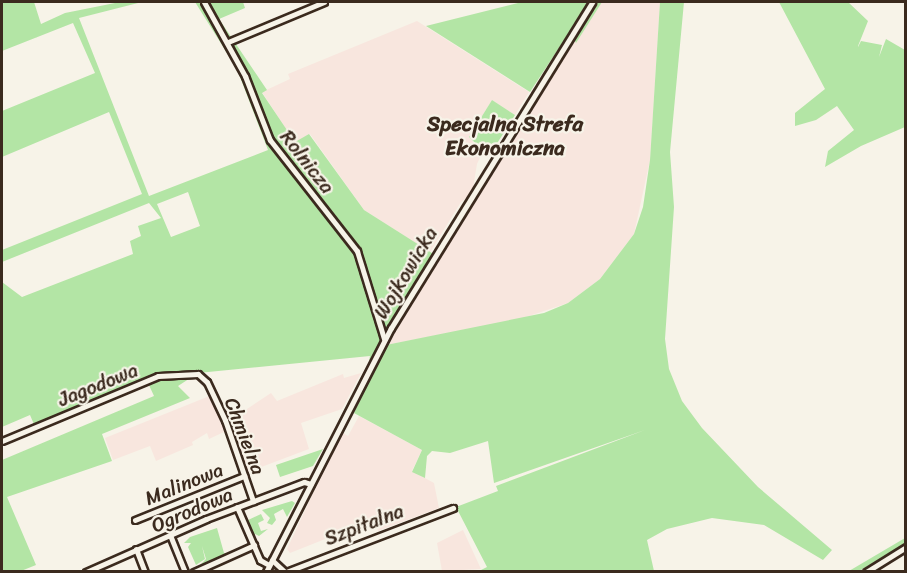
<!DOCTYPE html>
<style>
body{margin:0}
#map{position:relative;width:907px;height:573px;overflow:hidden;background:#f7f3e8;font-family:Sriracha,sans-serif}
div>[style]{position:absolute}
[style*='--x']{left:calc(var(--x)*1px);top:calc(var(--y)*1px);width:calc(var(--w)*1px);rotate:calc(var(--a)*1deg)}
.built>*{inset:0;background:#f8e6de}
.green>*{inset:0;background:#b3e5a5}
.roads{filter:drop-shadow(2px 0 #3b2a1e) drop-shadow(-2px 0 #3b2a1e) drop-shadow(0 2px #3b2a1e) drop-shadow(0 -2px #3b2a1e)}
.minor>*{height:5px;margin:-2.5px;padding:0 2.5px;transform-origin:2.5px;border-radius:2.5px;background:#f7f3e8}
span{translate:-50% -50%;white-space:nowrap;text-align:center;line-height:1.15;-webkit-text-stroke:4.5px #f7f3e8;paint-order:stroke}
.street-label{font-size:20px;color:#3b2a1e}
.neighbourhood-label{font-size:21px;color:#3b2a1e;font-weight:700}
.frame{position:absolute;inset:0;border:3px solid #3b2a1e;pointer-events:none}
</style>
<div id="map">
<div class="built">
<i style="clip-path:polygon(596px 2px,660px 2px,650px 160px,634px 234px,600px 279px,568px 303px,517px 320px,386px 345px)"></i>
<i style="clip-path:polygon(417px 21px,529px 92px,515px 115px,492px 100px,469px 137px,482px 153px,477px 164px,472px 194px,461px 202px,430px 252px,364px 210px,310px 134px,295px 143px,262px 92px,290px 79px,288px 74px)"></i>
<i style="clip-path:polygon(361px 373px,342px 409px,301px 423px,309px 449px,245px 473px,229px 421px,271px 393px,277px 401px,343px 374px,344px 378px)"></i>
<i style="clip-path:polygon(212px 395px,226px 431px,209px 439px,207px 433px,192px 442px,193px 445px,156px 461px,150px 446px,113px 460px,105px 438px)"></i>
<i style="clip-path:polygon(359px 416px,422px 450px,412px 471px,434px 483px,439px 508px,378px 531px,373px 520px,290px 553px,287px 549px,323px 472px,343px 433px,348px 436px)"></i>
<i style="clip-path:polygon(463px 530px,481px 569px,442px 571px,437px 543px)"></i>
</div>
<div class="green">
<i style="clip-path:polygon(evenodd,2px 2px,34px 2px,41px 24px,65px 13px,120px 2px,142px 2px,79px 18px,149px 196px,268px 150px,237px 69px,195px 2px,243px 2px,245px 8px,219px 19px,267px 90px,262px 93px,295px 142px,309px 134px,364px 210px,435px 255px,381px 346px,544px 313px,568px 303px,600px 279px,634px 234px,643px 207px,650px 160px,660px 2px,684px 2px,670px 152px,674px 207px,665px 339px,669px 369px,682px 401px,702px 428px,758px 487px,832px 550px,823px 560px,764px 525px,712px 518px,667px 529px,647px 540px,654px 571px,479px 571px,487px 567px,456px 507px,498px 491px,496px 486px,645px 430px,494px 483px,488px 441px,450px 453px,432px 451px,427px 456px,425px 478px,412px 472px,422px 450px,354px 413px,382px 355px,373px 356px,369px 361px,370px 356px,198px 373px,178px 386px,190px 398px,102px 434px,112px 461px,7px 497px,36px 565px,21px 571px,2px 571px,2px 460px,154px 396px,148px 383px,36px 429px,30px 415px,2px 427px,2px 282px,22px 297px,133px 254px,130px 241px,141px 236px,138px 226px,161px 218px,149px 203px,2px 262px,2px 250px,142px 194px,109px 112px,2px 157px,2px 111px,95px 73px,73px 23px,2px 51px,2px 2px,188px 192px,200px 226px,171px 237px,157px 204px,188px 192px)"></i>
<i style="clip-path:polygon(522px 2px,589px 2px,530px 92px,426px 26px)"></i>
<i style="clip-path:polygon(595px 2px,602px 2px,576px 43px,572px 35px)"></i>
<i style="clip-path:polygon(779px 2px,848px 2px,868px 21px,858px 46px,858px 47px,861px 41px,882px 45px,879px 57px,886px 39px,905px 50px,905px 127px,861px 146px,825px 167px,828px 151px,854px 130px,837px 106px,816px 120px,795px 126px,795px 113px,825px 89px)"></i>
<i style="clip-path:polygon(492px 100px,515px 115px,489px 156px,469px 137px)"></i>
<i style="clip-path:polygon(323px 449px,313px 466px,280px 477px,276px 465px)"></i>
<i style="clip-path:polygon(292px 501px,295px 503px,287px 517px,283px 509px,274px 514px,276px 520px,272px 525px,267px 523px,270px 518px,262px 510px)"></i>
<i style="clip-path:polygon(261px 514px,264px 520px,258px 523px,261px 531px,268px 529px,259px 536px,255px 534px,254px 540px,244px 522px)"></i>
<i style="clip-path:polygon(217px 528px,224px 553px,231px 553px,197px 568px,206px 559px,202px 546px,205px 559px,196px 565px,188px 547px,191px 543px,184px 543px,190px 537px)"></i>
<i style="clip-path:polygon(905px 538px,905px 544px,859px 571px,849px 571px)"></i>
</div>
<div class="roads">
<div class="minor">
<i style="--x:204;--y:2;--w:85;--a:61"></i>
<i style="--x:245;--y:76;--w:69;--a:68.7"></i>
<i style="--x:270;--y:140;--w:141;--a:51.9"></i>
<i style="--x:357;--y:251;--w:92;--a:72.9"></i>
<i style="--x:228;--y:42;--w:104;--a:-22.6"></i>
<i style="--x:2;--y:441;--w:169;--a:-22.6"></i>
<i style="--x:158;--y:376;--w:40;--a:-2.9"></i>
<i style="--x:198;--y:374;--w:12;--a:42"></i>
<i style="--x:207;--y:382;--w:42;--a:64.7"></i>
<i style="--x:225;--y:420;--w:86;--a:70.9"></i>
<i style="--x:237;--y:507;--w:58;--a:66.5"></i>
<i style="--x:260;--y:560;--w:10;--a:29"></i>
<i style="--x:135;--y:520;--w:118;--a:-22"></i>
<i style="--x:170;--y:535;--w:40;--a:68"></i>
<i style="--x:136;--y:549;--w:25;--a:69"></i>
<i style="--x:272;--y:560;--w:18;--a:43"></i>
<i style="--x:86;--y:572;--w:131;--a:-23.8"></i>
<i style="--x:206;--y:519;--w:105;--a:-20.7"></i>
<i style="--x:304;--y:482;--w:7;--a:16"></i>
<i style="--x:194;--y:572;--w:66;--a:-24.2"></i>
<i style="--x:266;--y:572;--w:274;--a:-62.9"></i>
<i style="--x:391;--y:328;--w:383;--a:-58.3"></i>
<i style="--x:286;--y:572;--w:179;--a:-21"></i>
<i style="--x:866;--y:572;--w:47;--a:-32"></i>
</div>
</div>
<div class="street-label">
<span style="left:307px;top:162px;rotate:52deg">Rolnicza</span>
<span style="left:406px;top:273px;rotate:-59deg">Wojkowicka</span>
<span style="left:98px;top:385px;rotate:-22deg">Jagodowa</span>
<span style="left:245px;top:436px;rotate:69deg">Chmielna</span>
<span style="left:184px;top:484px;rotate:-22deg">Malinowa</span>
<span style="left:192px;top:510px;rotate:-23deg">Ogrodowa</span>
<span style="left:364px;top:525px;rotate:-21deg">Szpitalna</span>
</div>
<div class="neighbourhood-label">
<span style="left:505px;top:136px">Specjalna Strefa<br>Ekonomiczna</span>
</div>
<div class="frame"></div>
</div>
